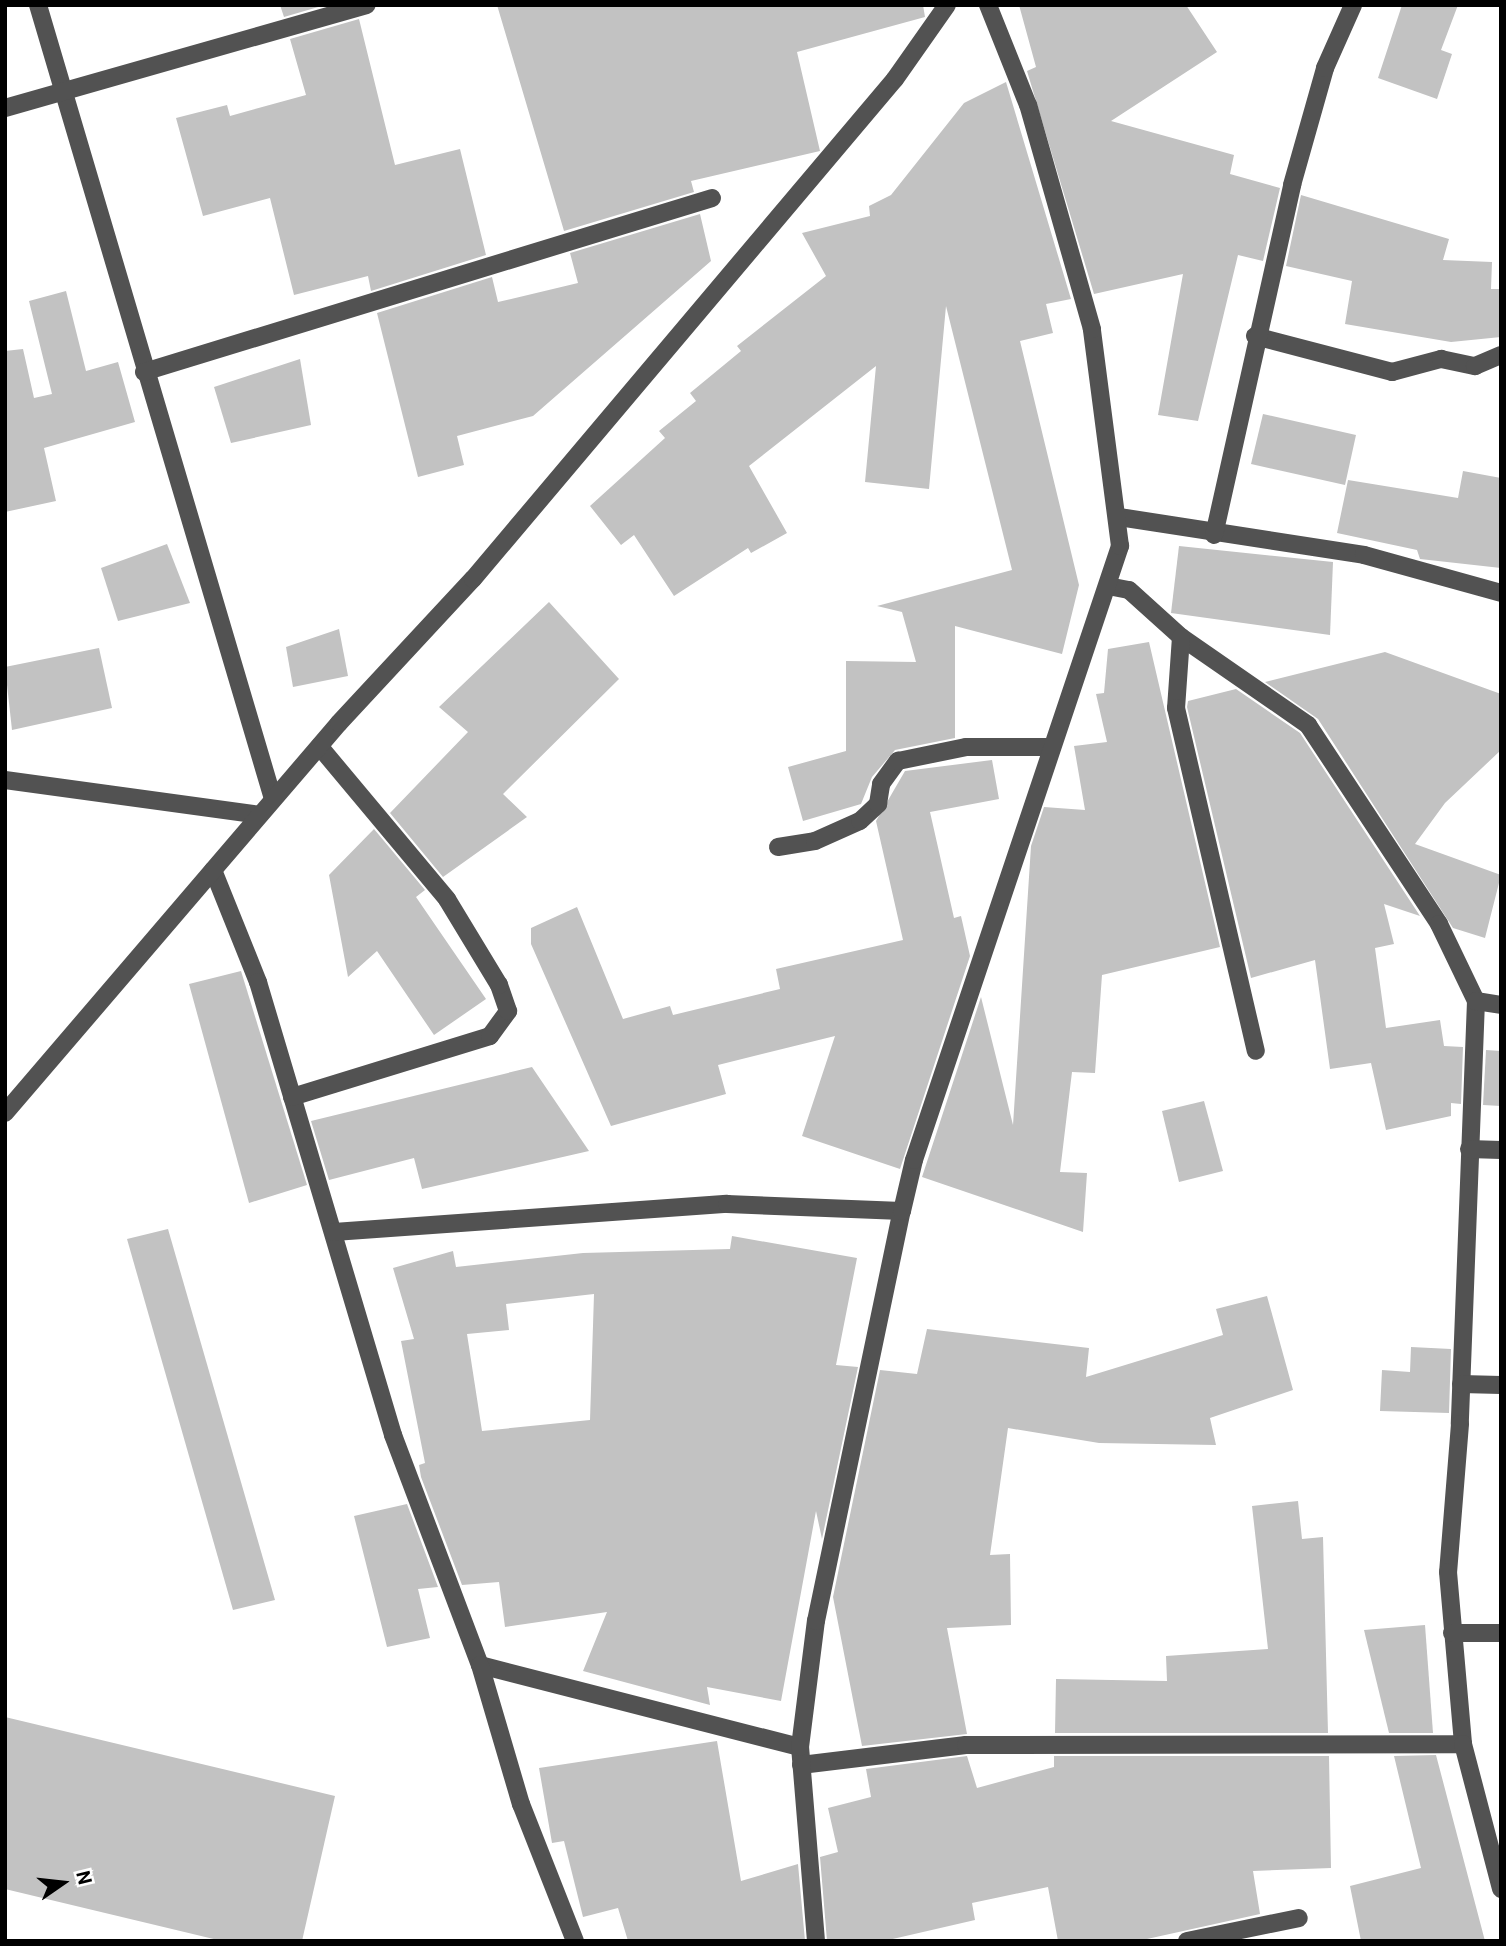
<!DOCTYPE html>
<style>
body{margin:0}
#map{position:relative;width:1506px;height:1946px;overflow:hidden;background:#fff;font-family:Roboto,sans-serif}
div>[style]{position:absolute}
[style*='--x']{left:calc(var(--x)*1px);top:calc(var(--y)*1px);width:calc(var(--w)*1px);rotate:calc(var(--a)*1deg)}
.building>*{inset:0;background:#c2c2c2}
.minor>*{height:18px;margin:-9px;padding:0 9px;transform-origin:9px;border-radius:9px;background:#525252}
span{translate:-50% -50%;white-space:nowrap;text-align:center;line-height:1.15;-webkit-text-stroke:7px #fff;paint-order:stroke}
.frame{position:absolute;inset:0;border:7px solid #000;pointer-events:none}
.north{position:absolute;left:28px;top:1848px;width:70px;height:70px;-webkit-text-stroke:5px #fff;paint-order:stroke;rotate:76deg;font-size:19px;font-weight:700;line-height:28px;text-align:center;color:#000}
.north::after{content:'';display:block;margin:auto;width:24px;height:32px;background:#000;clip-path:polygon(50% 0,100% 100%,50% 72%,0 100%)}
</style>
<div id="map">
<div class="building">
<i style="clip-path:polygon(280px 5px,325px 5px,284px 17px)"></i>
<i style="clip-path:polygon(497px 5px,923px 5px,925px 17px,797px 52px,820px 151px,691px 181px,694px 192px,564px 231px)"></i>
<i style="clip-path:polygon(1019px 5px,1186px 5px,1217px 52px,1111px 121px,1234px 155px,1230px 174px,1280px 188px,1263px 261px,1238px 255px,1198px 421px,1158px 415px,1183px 274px,1094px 294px,1027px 71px,1036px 67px)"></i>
<i style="clip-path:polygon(1402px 5px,1458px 5px,1441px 50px,1452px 54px,1437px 99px,1378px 78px)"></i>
<i style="clip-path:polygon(359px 19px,395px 165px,460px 149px,486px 255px,371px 291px,368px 276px,294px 295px,270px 198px,203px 216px,176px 118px,227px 105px,230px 116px,306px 95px,290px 39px)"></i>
<i style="clip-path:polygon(1006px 82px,1071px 299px,1046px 304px,1053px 333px,1020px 341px,1079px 585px,1062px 654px,955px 626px,955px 738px,895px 750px,872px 777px,861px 804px,803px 821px,788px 767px,846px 751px,846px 661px,916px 662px,902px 612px,877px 606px,1012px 570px,946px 306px,929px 489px,865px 482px,876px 366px,749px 466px,787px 533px,751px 553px,748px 548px,674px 596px,634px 535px,621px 545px,590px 506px,665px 438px,659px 431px,696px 401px,690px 393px,741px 351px,737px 346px,826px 276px,802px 233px,870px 216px,869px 206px,891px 195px,964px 103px)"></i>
<i style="clip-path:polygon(1301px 195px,1449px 239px,1443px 260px,1492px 262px,1491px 289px,1501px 289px,1501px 337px,1451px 342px,1345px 324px,1352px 281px,1286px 266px)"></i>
<i style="clip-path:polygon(700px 214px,711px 261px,533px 416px,457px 436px,464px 465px,418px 477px,377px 313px,492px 277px,498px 302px,578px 283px,570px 253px)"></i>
<i style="clip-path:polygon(66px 291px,86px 371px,118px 362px,135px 422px,44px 448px,56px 501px,5px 512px,5px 351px,23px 349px,34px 398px,52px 394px,29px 301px)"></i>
<i style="clip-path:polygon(300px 359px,311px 425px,231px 443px,214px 387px)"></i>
<i style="clip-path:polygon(1263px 414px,1356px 435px,1345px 485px,1251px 464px)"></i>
<i style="clip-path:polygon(1463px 471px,1501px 478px,1501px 568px,1420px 559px,1417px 550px,1337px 533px,1348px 480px,1458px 498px)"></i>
<i style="clip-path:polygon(167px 544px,190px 603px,118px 621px,101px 568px)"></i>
<i style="clip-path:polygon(1179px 546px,1333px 562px,1330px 635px,1171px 613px)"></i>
<i style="clip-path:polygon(549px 602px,619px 679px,503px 794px,527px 817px,443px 877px,390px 813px,468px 732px,439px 707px)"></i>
<i style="clip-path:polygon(339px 629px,348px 676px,293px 687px,286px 647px)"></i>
<i style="clip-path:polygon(1149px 642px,1220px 947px,1102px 975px,1095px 1073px,1072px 1072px,1060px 1172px,1087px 1173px,1083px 1232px,922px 1177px,981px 997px,1013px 1125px,1031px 846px,1044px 807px,1085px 810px,1074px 746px,1107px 742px,1096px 694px,1104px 693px,1108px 649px)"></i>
<i style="clip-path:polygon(99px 648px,112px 708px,12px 730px,5px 667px)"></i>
<i style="clip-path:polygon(1385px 652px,1501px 694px,1501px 750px,1445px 803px,1415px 844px,1501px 875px,1485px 938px,1453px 928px,1318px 719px,1265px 682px)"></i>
<i style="clip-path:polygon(1236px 689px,1300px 733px,1420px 916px,1384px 904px,1394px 944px,1375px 948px,1386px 1028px,1440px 1020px,1444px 1046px,1463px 1047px,1461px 1104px,1451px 1103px,1451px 1116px,1386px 1130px,1371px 1063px,1330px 1069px,1315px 960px,1251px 978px,1187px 707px,1188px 701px)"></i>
<i style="clip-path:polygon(992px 760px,999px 799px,930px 812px,954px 918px,961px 916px,970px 956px,900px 1169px,802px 1136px,835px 1036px,718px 1065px,726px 1094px,611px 1126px,531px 944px,531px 928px,577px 907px,623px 1019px,670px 1006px,673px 1015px,780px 989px,776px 969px,903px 940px,876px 821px,905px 771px)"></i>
<i style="clip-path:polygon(374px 829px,425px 890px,416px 897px,486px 999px,434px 1035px,377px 951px,348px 977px,329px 875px)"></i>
<i style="clip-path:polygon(241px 971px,307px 1185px,249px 1203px,189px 984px)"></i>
<i style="clip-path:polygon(1486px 1050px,1501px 1051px,1501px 1106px,1483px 1105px)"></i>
<i style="clip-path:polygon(532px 1067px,589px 1151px,422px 1189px,414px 1158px,329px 1180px,311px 1121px)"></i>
<i style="clip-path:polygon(1204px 1101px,1223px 1171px,1179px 1182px,1162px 1111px)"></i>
<i style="clip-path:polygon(168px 1229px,275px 1600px,233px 1610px,127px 1239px)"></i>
<i style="clip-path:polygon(evenodd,732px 1236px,857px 1258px,836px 1365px,858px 1367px,822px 1539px,816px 1511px,781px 1701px,707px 1687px,710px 1705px,583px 1671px,607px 1612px,505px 1627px,499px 1582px,462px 1585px,421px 1477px,419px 1465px,425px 1463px,401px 1341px,414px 1339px,393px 1268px,453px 1251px,456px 1267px,583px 1253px,730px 1249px,732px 1236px,594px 1294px,590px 1420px,482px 1431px,467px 1334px,509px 1330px,506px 1304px,594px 1294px)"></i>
<i style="clip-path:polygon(1267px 1296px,1293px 1390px,1210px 1418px,1216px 1445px,1099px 1443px,1008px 1428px,990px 1555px,1010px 1554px,1011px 1625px,947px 1628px,967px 1734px,862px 1746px,833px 1597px,880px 1370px,917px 1374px,927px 1329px,1089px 1348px,1086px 1377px,1223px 1335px,1216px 1309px)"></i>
<i style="clip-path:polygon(1411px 1347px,1451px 1349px,1449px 1413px,1380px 1411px,1382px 1370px,1410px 1372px)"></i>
<i style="clip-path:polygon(1298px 1501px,1302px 1539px,1323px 1537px,1328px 1733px,1055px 1733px,1056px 1679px,1167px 1681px,1166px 1656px,1268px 1649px,1252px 1506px)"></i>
<i style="clip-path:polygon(407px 1504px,438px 1587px,418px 1589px,430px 1638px,387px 1647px,354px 1516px)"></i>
<i style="clip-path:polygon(1425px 1625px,1433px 1733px,1389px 1733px,1364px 1630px)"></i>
<i style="clip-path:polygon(5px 1717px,335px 1796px,302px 1941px,222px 1941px,5px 1889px)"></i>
<i style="clip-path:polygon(717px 1741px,741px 1881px,798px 1864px,805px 1941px,628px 1941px,618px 1908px,583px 1917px,564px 1841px,552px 1843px,539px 1768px)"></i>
<i style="clip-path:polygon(1436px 1755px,1485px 1941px,1361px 1941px,1350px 1886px,1421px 1868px,1394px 1756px)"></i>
<i style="clip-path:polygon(967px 1756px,977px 1788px,1054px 1767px,1054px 1756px,1329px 1756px,1331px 1868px,1253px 1871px,1260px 1914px,1138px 1941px,1058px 1941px,1048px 1887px,972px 1903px,975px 1920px,884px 1941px,827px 1941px,820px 1857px,838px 1852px,828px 1808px,871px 1797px,866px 1769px)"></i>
</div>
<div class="minor">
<i style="--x:38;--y:5;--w:828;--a:73.51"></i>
<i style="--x:5;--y:108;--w:376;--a:-15.9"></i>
<i style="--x:1255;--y:336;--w:142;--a:14.7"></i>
<i style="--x:1392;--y:372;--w:51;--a:-14.9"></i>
<i style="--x:1441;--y:359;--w:35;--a:12"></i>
<i style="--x:1475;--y:366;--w:28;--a:-23"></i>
<i style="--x:144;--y:372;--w:594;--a:-17.03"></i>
<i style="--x:1119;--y:517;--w:248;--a:8.8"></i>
<i style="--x:1364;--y:555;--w:142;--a:15.5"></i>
<i style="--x:1214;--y:535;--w:359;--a:-77.4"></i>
<i style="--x:1292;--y:185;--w:122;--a:-74.2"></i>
<i style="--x:1325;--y:68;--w:69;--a:-66"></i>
<i style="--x:1108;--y:586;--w:21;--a:11"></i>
<i style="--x:1129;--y:590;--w:70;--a:42.1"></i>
<i style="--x:1181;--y:637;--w:155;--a:34.7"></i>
<i style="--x:1308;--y:725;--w:238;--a:56.6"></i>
<i style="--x:1439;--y:924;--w:85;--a:64.3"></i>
<i style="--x:1476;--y:1001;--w:423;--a:92.2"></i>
<i style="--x:1460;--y:1424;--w:148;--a:94.6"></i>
<i style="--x:1448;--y:1572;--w:173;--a:85"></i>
<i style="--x:1181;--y:637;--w:71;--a:94"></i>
<i style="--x:1176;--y:708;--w:352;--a:76.9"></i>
<i style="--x:5;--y:780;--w:257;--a:7.8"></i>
<i style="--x:778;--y:847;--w:37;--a:-9"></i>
<i style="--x:815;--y:841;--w:49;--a:-24"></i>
<i style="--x:860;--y:821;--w:25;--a:-43"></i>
<i style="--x:878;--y:804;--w:20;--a:-81"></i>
<i style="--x:881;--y:784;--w:29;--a:-54"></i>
<i style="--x:898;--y:761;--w:69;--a:-11.6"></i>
<i style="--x:966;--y:747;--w:86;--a:0"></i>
<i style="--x:213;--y:870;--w:121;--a:68.1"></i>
<i style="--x:258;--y:982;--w:473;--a:73.4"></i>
<i style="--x:393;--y:1435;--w:246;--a:69.3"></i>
<i style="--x:480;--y:1665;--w:330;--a:14.4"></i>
<i style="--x:1476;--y:1001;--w:25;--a:9"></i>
<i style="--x:292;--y:1097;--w:207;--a:-17.1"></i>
<i style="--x:490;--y:1036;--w:31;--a:-54"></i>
<i style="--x:508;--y:1011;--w:28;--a:-109"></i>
<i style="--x:499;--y:985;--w:100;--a:-121.2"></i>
<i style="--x:447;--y:899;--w:199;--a:-129.9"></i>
<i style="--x:5;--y:1113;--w:513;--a:-49.42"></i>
<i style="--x:339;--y:723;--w:197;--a:-47.1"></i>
<i style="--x:473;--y:579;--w:654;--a:-49.84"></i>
<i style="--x:895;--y:79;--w:90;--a:-54.9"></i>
<i style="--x:1469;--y:1149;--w:32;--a:2"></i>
<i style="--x:334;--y:1232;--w:394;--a:-4.1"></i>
<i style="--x:727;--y:1204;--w:175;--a:2.3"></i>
<i style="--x:1461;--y:1384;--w:40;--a:1.4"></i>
<i style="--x:1452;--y:1633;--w:49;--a:0"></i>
<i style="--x:480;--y:1665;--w:145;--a:73.6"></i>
<i style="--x:521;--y:1804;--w:147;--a:68.5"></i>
<i style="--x:801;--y:1765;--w:166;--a:-6.9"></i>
<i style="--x:966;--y:1745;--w:497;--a:-0.1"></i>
<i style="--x:1463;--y:1744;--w:150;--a:75.3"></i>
<i style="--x:816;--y:1941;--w:195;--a:-94.7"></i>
<i style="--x:800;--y:1747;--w:127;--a:-82.8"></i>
<i style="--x:816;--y:1621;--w:419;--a:-78.2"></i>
<i style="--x:902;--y:1211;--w:52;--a:-76.8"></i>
<i style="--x:914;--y:1160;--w:648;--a:-71.45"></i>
<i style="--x:1120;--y:546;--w:219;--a:-97.4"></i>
<i style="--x:1092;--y:329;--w:233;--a:-105.9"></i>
<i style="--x:1028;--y:105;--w:108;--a:-111.8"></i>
<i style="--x:1187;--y:1941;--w:114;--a:-11.6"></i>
</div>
<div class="frame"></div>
<div class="north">N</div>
</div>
